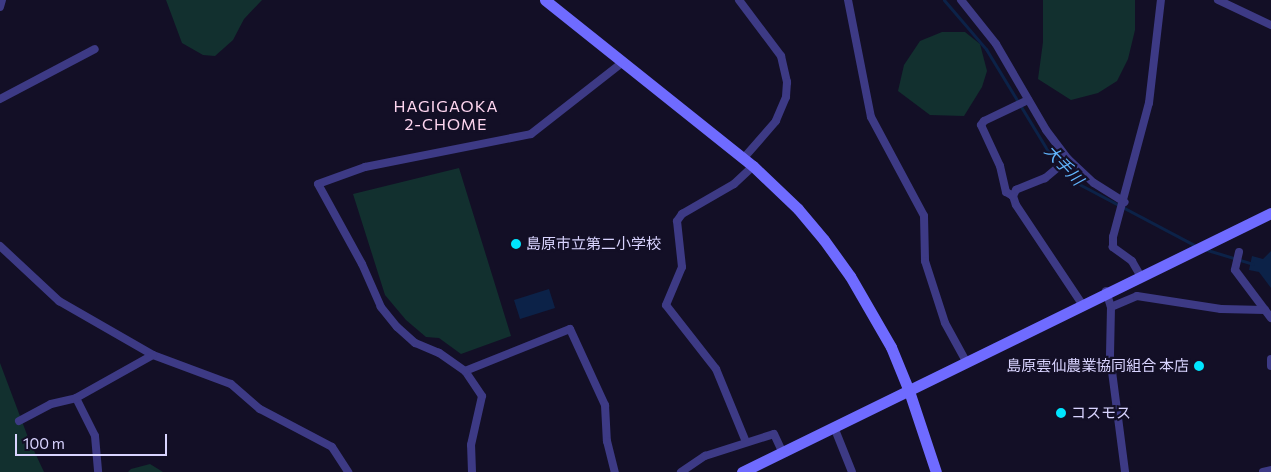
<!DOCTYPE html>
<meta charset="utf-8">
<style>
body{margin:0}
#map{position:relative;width:1271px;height:472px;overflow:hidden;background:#130f26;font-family:Commissioner,"Noto Sans JP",sans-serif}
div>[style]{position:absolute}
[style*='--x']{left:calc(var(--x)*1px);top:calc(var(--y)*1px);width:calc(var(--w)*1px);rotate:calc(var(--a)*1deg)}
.green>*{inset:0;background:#12302f}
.water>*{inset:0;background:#0c2248}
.stream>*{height:3px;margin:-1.5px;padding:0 1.5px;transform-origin:1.5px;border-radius:1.5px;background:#0c2248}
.street>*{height:8px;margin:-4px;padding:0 4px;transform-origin:4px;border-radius:4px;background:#3d3a85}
.secondary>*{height:11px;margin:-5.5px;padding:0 5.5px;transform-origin:5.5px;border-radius:5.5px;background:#6f6bff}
.dots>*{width:14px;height:14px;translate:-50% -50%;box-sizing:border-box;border:2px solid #130f26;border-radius:50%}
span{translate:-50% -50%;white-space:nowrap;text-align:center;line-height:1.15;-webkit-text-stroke:4.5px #130f26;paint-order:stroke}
.poi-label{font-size:15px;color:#d9d4ff}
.left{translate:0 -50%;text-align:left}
.right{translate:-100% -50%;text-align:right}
.neighbourhood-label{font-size:16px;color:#ffd6f0;letter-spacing:1px}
.water-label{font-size:16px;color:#62b6ff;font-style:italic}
.scale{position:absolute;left:15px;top:434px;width:152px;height:22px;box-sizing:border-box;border:2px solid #d9d4ff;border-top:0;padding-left:6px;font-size:15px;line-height:18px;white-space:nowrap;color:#d9d4ff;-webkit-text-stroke:4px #130f26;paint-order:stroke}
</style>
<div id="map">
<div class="green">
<i style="clip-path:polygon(166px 0,262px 0,244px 19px,233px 40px,215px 56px,203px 55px,182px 43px)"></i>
<i style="clip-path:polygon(1043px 0,1135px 0,1135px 30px,1128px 59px,1117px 81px,1098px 93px,1071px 100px,1038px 79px,1043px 42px)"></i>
<i style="clip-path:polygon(942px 32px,965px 32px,980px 44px,987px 71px,982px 87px,964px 116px,930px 115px,898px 91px,904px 65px,920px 41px)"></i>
<i style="clip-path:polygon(459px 168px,511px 336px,461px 354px,439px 338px,426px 337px,406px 320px,385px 295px,353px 194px)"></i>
<i style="clip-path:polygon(0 363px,29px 440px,44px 472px,0 472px)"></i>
<i style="clip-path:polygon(150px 464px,163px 472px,128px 472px,131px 469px)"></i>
</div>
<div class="water">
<i style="clip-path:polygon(1271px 251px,1271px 288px,1259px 272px,1249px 270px,1252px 256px,1263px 259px)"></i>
<i style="clip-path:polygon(549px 289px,555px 308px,520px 319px,514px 300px)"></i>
</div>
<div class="stream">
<i style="--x:944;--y:0;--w:65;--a:49.4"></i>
<i style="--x:986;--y:49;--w:119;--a:58.7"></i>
<i style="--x:1048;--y:151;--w:43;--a:47.8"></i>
<i style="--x:1077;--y:183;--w:135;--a:27.9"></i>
<i style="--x:1204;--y:249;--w:51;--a:17"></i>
</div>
<div class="street">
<i style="--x:739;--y:0;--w:70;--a:53.1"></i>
<i style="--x:781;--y:56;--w:27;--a:77"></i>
<i style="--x:787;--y:82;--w:15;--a:94"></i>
<i style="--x:786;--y:97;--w:26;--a:113"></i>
<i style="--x:776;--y:121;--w:50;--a:131"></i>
<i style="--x:848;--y:0;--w:119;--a:78.9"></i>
<i style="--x:871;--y:117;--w:112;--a:61.8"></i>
<i style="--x:924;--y:216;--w:45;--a:88.7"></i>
<i style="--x:925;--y:261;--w:65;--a:72.1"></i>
<i style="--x:945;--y:323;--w:46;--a:61.2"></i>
<i style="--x:961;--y:0;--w:56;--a:51.5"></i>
<i style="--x:996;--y:44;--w:99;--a:59.8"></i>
<i style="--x:1046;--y:130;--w:36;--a:53"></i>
<i style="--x:1068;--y:159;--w:35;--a:43"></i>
<i style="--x:1094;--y:183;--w:36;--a:32"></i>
<i style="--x:1218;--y:0;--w:59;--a:25.3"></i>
<i style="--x:0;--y:7;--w:7;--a:-74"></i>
<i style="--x:0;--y:99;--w:107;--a:-27.8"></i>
<i style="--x:1068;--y:159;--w:30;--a:140"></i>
<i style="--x:1045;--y:178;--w:31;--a:158"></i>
<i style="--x:1016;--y:190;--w:7;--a:117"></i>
<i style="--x:1013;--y:196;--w:9;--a:72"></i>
<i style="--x:1016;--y:205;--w:119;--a:56.3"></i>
<i style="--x:1013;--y:196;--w:8;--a:-150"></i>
<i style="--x:1006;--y:192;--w:27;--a:-103"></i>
<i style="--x:1000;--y:166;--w:45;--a:-114.9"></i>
<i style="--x:981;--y:125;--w:5;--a:-53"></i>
<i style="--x:984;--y:121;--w:49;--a:-25.5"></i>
<i style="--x:0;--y:246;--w:81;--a:43"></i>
<i style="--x:59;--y:301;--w:108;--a:29.9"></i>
<i style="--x:153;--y:355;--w:83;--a:20.4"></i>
<i style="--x:231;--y:384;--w:38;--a:41"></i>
<i style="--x:260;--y:409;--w:81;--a:27.8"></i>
<i style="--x:332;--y:447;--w:30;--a:57"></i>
<i style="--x:1239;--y:252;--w:18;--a:103"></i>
<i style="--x:1235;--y:270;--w:60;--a:53.1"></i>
<i style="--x:1140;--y:275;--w:16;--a:-120"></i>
<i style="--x:1132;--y:261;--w:24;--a:-144"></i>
<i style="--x:1113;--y:247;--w:10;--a:-90"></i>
<i style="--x:1113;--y:237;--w:139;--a:-75"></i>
<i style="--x:1149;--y:103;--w:104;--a:-83.4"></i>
<i style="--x:1106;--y:291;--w:17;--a:73"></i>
<i style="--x:1111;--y:307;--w:49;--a:91.2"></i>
<i style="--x:1110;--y:356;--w:117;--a:82.6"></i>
<i style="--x:1111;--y:307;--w:28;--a:-23"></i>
<i style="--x:1137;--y:296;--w:85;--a:8.8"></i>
<i style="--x:1221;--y:309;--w:44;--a:1.3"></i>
<i style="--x:1271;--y:359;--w:7;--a:90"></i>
<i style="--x:465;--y:371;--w:113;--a:-21.8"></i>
<i style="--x:570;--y:329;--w:84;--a:65.3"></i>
<i style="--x:605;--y:405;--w:36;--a:87"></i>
<i style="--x:607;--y:441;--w:32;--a:76"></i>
<i style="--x:76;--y:398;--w:42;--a:63.4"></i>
<i style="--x:95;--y:436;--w:36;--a:85"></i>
<i style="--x:19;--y:421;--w:36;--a:-28"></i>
<i style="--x:51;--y:404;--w:26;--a:-13"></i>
<i style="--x:76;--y:398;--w:88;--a:-29.2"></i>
<i style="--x:834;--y:427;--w:48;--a:68.2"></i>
<i style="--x:746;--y:442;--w:79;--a:-112.3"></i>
<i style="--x:716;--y:369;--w:81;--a:-128"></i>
<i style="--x:666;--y:305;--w:41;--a:-67.2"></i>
<i style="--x:682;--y:267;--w:46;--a:-96.2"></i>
<i style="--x:677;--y:221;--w:9;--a:-54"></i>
<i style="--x:682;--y:214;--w:60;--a:-30"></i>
<i style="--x:734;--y:184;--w:26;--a:-43"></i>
<i style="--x:472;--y:472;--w:27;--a:-92"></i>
<i style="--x:471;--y:445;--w:50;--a:-77.3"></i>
<i style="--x:482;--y:396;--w:30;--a:-124"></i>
<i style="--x:465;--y:371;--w:32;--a:-145"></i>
<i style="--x:439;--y:353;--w:26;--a:-157"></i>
<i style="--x:415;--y:343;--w:24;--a:-138"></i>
<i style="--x:397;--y:327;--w:26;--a:-129"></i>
<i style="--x:381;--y:307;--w:47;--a:-113.8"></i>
<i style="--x:362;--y:264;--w:91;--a:-118.8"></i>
<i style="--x:318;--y:184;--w:50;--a:-19.9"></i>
<i style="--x:365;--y:167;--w:169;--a:-11.2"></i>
<i style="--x:531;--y:134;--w:117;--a:-38"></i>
<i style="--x:681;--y:472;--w:29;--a:-34"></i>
<i style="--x:705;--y:456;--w:72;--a:-17.7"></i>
<i style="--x:774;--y:434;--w:19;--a:65"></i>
<i style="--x:1263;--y:472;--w:8;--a:-14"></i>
</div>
<div class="secondary">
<i style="--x:545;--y:0;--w:266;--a:38.6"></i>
<i style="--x:753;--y:166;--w:62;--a:43.7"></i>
<i style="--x:798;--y:209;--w:40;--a:50"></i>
<i style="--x:824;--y:240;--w:44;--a:54.2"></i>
<i style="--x:850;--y:276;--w:82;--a:60"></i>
<i style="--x:891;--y:347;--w:48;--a:67.8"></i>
<i style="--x:909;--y:391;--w:85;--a:71.6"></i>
<i style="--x:742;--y:472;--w:589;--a:-26.09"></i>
</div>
<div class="dots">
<i style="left:516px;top:244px;background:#00e5ff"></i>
<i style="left:1199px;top:366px;background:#00e5ff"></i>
<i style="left:1061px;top:413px;background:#00e5ff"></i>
</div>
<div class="poi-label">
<span class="left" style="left:526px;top:244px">島原市立第二小学校</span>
<span class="right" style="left:1189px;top:366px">島原雲仙農業協同組合 本店</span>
<span class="left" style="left:1071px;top:413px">コスモス</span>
</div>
<div class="neighbourhood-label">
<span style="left:446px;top:115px">HAGIGAOKA<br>2-CHOME</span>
</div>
<div class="water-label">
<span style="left:1064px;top:165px;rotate:47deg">大手川</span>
</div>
<div class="scale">100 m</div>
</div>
